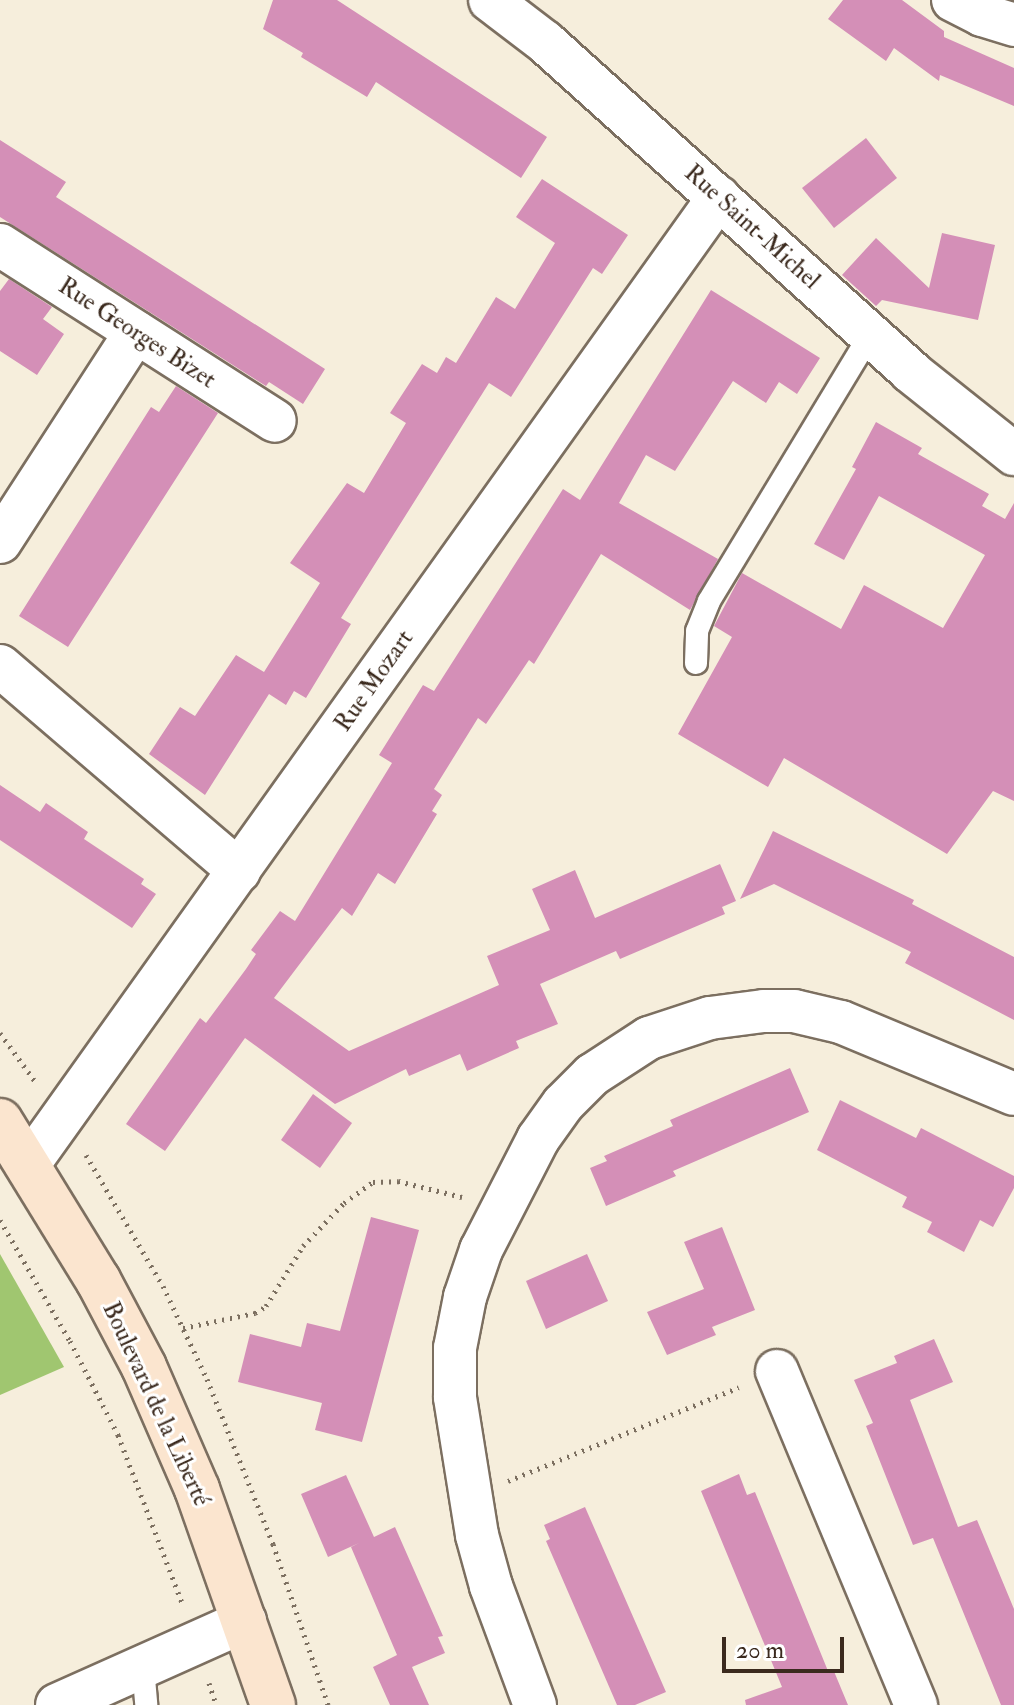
<!DOCTYPE html>
<meta charset="utf-8">
<style>
body{margin:0}
#map{position:relative;width:1014px;height:1705px;overflow:hidden;background:#f6eedc;font-family:"IM FELL Double Pica",serif}
div>[style]{position:absolute}
[style*='--x']{left:calc(var(--x)*1px);top:calc(var(--y)*1px);width:calc(var(--w)*1px);rotate:calc(var(--a)*1deg)}
.green>*{inset:0;background:#a0c670}
.building>*{inset:0;background:#d48fb7}
.path>*{height:5px;margin-top:-2.5px;transform-origin:0;background:repeating-linear-gradient(90deg,#7c6f60 0 2px,transparent 0 8px)}
.roads{filter:drop-shadow(2px 0 #7c6f60) drop-shadow(-2px 0 #7c6f60) drop-shadow(0 2px #7c6f60) drop-shadow(0 -2px #7c6f60)}
.service>*{height:22px;margin:-11px;padding:0 11px;transform-origin:11px;border-radius:11px;background:#fff}
.minor>*{height:42px;margin:-21px;padding:0 21px;transform-origin:21px;border-radius:21px;background:#fff}
.secondary>*{height:44px;margin:-22px;padding:0 22px;transform-origin:22px;border-radius:22px;background:#fbe5cf}
span{translate:-50% -50%;white-space:nowrap;text-align:center;line-height:1.15;-webkit-text-stroke:6px #fff;paint-order:stroke}
.street-label{font-size:24px;color:#3b2a1e}
.scale{position:absolute;left:722px;top:1637px;width:122px;height:36px;box-sizing:border-box;border:4px solid #3b2a1e;border-top:0;padding-left:10px;font-size:24px;line-height:28px;white-space:nowrap;color:#3b2a1e;-webkit-text-stroke:6px #fff;paint-order:stroke}
</style>
<div id="map">
<div class="green">
<i style="clip-path:polygon(0 1254px,64px 1367px,0 1395px)"></i>
</div>
<div class="building">
<i style="clip-path:polygon(273px 0,337px 0,547px 137px,521px 178px,376px 82px,367px 97px,301px 57px,303px 53px,263px 29px)"></i>
<i style="clip-path:polygon(843px 0,902px 0,944px 31px,944px 37px,1014px 68px,1014px 106px,940px 75px,939px 81px,894px 48px,886px 61px,828px 19px)"></i>
<i style="clip-path:polygon(866px 138px,897px 178px,834px 228px,802px 188px)"></i>
<i style="clip-path:polygon(0 140px,66px 182px,56px 197px,325px 369px,303px 404px,269px 382px,266px 386px,0 217px)"></i>
<i style="clip-path:polygon(542px 179px,628px 235px,602px 274px,593px 268px,511px 397px,489px 383px,341px 618px,351px 624px,306px 698px,294px 691px,286px 705px,269px 694px,205px 795px,149px 754px,180px 707px,195px 716px,236px 655px,264px 672px,320px 583px,290px 563px,347px 483px,364px 493px,406px 423px,390px 413px,422px 364px,437px 373px,446px 357px,456px 363px,496px 297px,515px 309px,555px 243px,516px 217px)"></i>
<i style="clip-path:polygon(942px 233px,995px 245px,978px 320px,882px 300px,876px 306px,842px 275px,876px 238px,929px 288px)"></i>
<i style="clip-path:polygon(9px 279px,52px 307px,43px 319px,64px 334px,37px 375px,0 351px,0 291px)"></i>
<i style="clip-path:polygon(711px 290px,820px 358px,797px 394px,779px 382px,766px 403px,733px 381px,675px 471px,646px 455px,619px 503px,718px 559px,690px 610px,601px 554px,534px 664px,529px 660px,486px 724px,478px 718px,434px 789px,442px 795px,432px 811px,437px 814px,395px 884px,378px 873px,352px 916px,342px 908px,274px 998px,349px 1051px,499px 985px,487px 956px,550px 930px,532px 889px,575px 870px,595px 918px,720px 864px,736px 901px,722px 907px,725px 914px,620px 959px,616px 951px,540px 984px,558px 1024px,516px 1041px,519px 1048px,467px 1071px,460px 1054px,409px 1076px,406px 1069px,335px 1104px,245px 1038px,165px 1151px,126px 1124px,200px 1018px,206px 1023px,246px 969px,256px 954px,251px 950px,280px 911px,295px 921px,392px 763px,379px 755px,423px 685px,434px 691px,563px 489px,580px 500px)"></i>
<i style="clip-path:polygon(176px 386px,218px 413px,68px 647px,19px 616px,151px 407px,159px 412px)"></i>
<i style="clip-path:polygon(876px 422px,922px 448px,918px 454px,989px 494px,982px 506px,1005px 519px,1014px 503px,1014px 801px,993px 791px,947px 854px,784px 758px,768px 787px,678px 734px,732px 637px,714px 626px,742px 573px,841px 629px,864px 585px,943px 628px,985px 555px,879px 496px,844px 560px,814px 544px,856px 469px,852px 467px)"></i>
<i style="clip-path:polygon(0 785px,40px 812px,46px 803px,88px 832px,84px 839px,144px 879px,141px 884px,156px 894px,132px 928px,0 840px)"></i>
<i style="clip-path:polygon(773px 831px,914px 900px,912px 904px,1014px 957px,1014px 1020px,905px 963px,911px 952px,774px 884px,740px 899px)"></i>
<i style="clip-path:polygon(790px 1068px,809px 1112px,673px 1171px,676px 1176px,606px 1206px,590px 1168px,607px 1161px,604px 1156px,673px 1126px,670px 1120px)"></i>
<i style="clip-path:polygon(313px 1094px,352px 1123px,320px 1168px,281px 1140px)"></i>
<i style="clip-path:polygon(840px 1100px,916px 1138px,921px 1128px,1014px 1176px,1014px 1188px,993px 1227px,980px 1220px,964px 1252px,927px 1232px,932px 1222px,902px 1207px,907px 1197px,817px 1150px)"></i>
<i style="clip-path:polygon(371px 1217px,419px 1230px,362px 1442px,315px 1430px,322px 1403px,238px 1382px,250px 1334px,301px 1347px,307px 1323px,340px 1331px)"></i>
<i style="clip-path:polygon(722px 1227px,755px 1310px,712px 1327px,716px 1335px,667px 1355px,647px 1312px,704px 1289px,684px 1242px)"></i>
<i style="clip-path:polygon(587px 1254px,608px 1301px,546px 1329px,526px 1281px)"></i>
<i style="clip-path:polygon(934px 1339px,953px 1382px,910px 1400px,958px 1527px,977px 1520px,1014px 1609px,1014px 1705px,1001px 1705px,933px 1538px,913px 1545px,866px 1426px,873px 1423px,854px 1380px,897px 1363px,894px 1356px)"></i>
<i style="clip-path:polygon(739px 1474px,747px 1495px,755px 1492px,828px 1671px,833px 1669px,848px 1705px,746px 1705px,745px 1700px,782px 1687px,701px 1491px)"></i>
<i style="clip-path:polygon(346px 1475px,374px 1537px,395px 1527px,443px 1636px,438px 1637px,445px 1653px,412px 1667px,429px 1705px,390px 1705px,373px 1667px,397px 1655px,351px 1547px,359px 1543px,328px 1557px,301px 1494px)"></i>
<i style="clip-path:polygon(585px 1507px,666px 1692px,635px 1705px,617px 1705px,546px 1541px,550px 1539px,544px 1525px)"></i>
</div>
<div class="path">
<i style="--x:0;--y:1033;--w:63;--a:54"></i>
<i style="--x:86;--y:1155;--w:152;--a:59.6"></i>
<i style="--x:163;--y:1286;--w:103;--a:64.7"></i>
<i style="--x:207;--y:1379;--w:178;--a:68.2"></i>
<i style="--x:273;--y:1544;--w:170;--a:71.1"></i>
<i style="--x:0;--y:1220;--w:140;--a:60"></i>
<i style="--x:70;--y:1341;--w:106;--a:62.9"></i>
<i style="--x:118;--y:1435;--w:182;--a:69.1"></i>
<i style="--x:183;--y:1328;--w:74;--a:-11.8"></i>
<i style="--x:255;--y:1313;--w:13;--a:-32"></i>
<i style="--x:266;--y:1306;--w:70;--a:-58.3"></i>
<i style="--x:303;--y:1246;--w:59;--a:-46.4"></i>
<i style="--x:344;--y:1203;--w:36;--a:-36"></i>
<i style="--x:373;--y:1182;--w:25;--a:-2"></i>
<i style="--x:398;--y:1181;--w:66;--a:14"></i>
<i style="--x:508;--y:1481;--w:249;--a:-22.1"></i>
<i style="--x:209;--y:1683;--w:23;--a:72"></i>
</div>
<div class="roads">
<div class="service">
<i style="--x:696;--y:663;--w:32;--a:-88"></i>
<i style="--x:697;--y:631;--w:32;--a:-68"></i>
<i style="--x:709;--y:601;--w:311;--a:-58.8"></i>
<i style="--x:143;--y:1667;--w:38;--a:85"></i>
</div>
<div class="minor">
<i style="--x:490;--y:0;--w:69;--a:37.4"></i>
<i style="--x:545;--y:42;--w:493;--a:42"></i>
<i style="--x:911;--y:372;--w:132;--a:38.5"></i>
<i style="--x:953;--y:0;--w:33;--a:27"></i>
<i style="--x:982;--y:15;--w:34;--a:17"></i>
<i style="--x:0;--y:245;--w:326;--a:32.6"></i>
<i style="--x:0;--y:542;--w:250;--a:-57.1"></i>
<i style="--x:0;--y:666;--w:315;--a:40.6"></i>
<i style="--x:28;--y:1165;--w:1189;--a:-54.48"></i>
<i style="--x:777;--y:1371;--w:362;--a:67.4"></i>
<i style="--x:57;--y:1705;--w:206;--a:-24.1"></i>
<i style="--x:535;--y:1705;--w:127;--a:-110.3"></i>
<i style="--x:491;--y:1586;--w:53;--a:-105.4"></i>
<i style="--x:477;--y:1535;--w:140;--a:-99.1"></i>
<i style="--x:455;--y:1397;--w:49;--a:-90"></i>
<i style="--x:455;--y:1348;--w:52;--a:-78.9"></i>
<i style="--x:465;--y:1297;--w:50;--a:-71.2"></i>
<i style="--x:481;--y:1250;--w:125;--a:-62.8"></i>
<i style="--x:538;--y:1139;--w:43;--a:-54.5"></i>
<i style="--x:563;--y:1104;--w:41;--a:-45"></i>
<i style="--x:592;--y:1075;--w:68;--a:-33"></i>
<i style="--x:649;--y:1038;--w:64;--a:-18.2"></i>
<i style="--x:710;--y:1018;--w:54;--a:-7.4"></i>
<i style="--x:764;--y:1011;--w:30;--a:0"></i>
<i style="--x:794;--y:1011;--w:48;--a:13.2"></i>
<i style="--x:841;--y:1022;--w:187;--a:22.6"></i>
</div>
<div class="secondary">
<i style="--x:0;--y:1121;--w:187;--a:58.4"></i>
<i style="--x:98;--y:1280;--w:98;--a:62.1"></i>
<i style="--x:144;--y:1367;--w:133;--a:66.5"></i>
<i style="--x:197;--y:1489;--w:229;--a:70.6"></i>
</div>
</div>
<div class="street-label">
<span style="left:752px;top:227px;rotate:42deg">Rue Saint-Michel</span>
<span style="left:137px;top:333px;rotate:33deg">Rue Georges Bizet</span>
<span style="left:374px;top:681px;rotate:-55deg">Rue Mozart</span>
<span style="left:156px;top:1404px;rotate:65deg">Boulevard de la Liberté</span>
</div>
<div class="scale">20 m</div>
</div>
